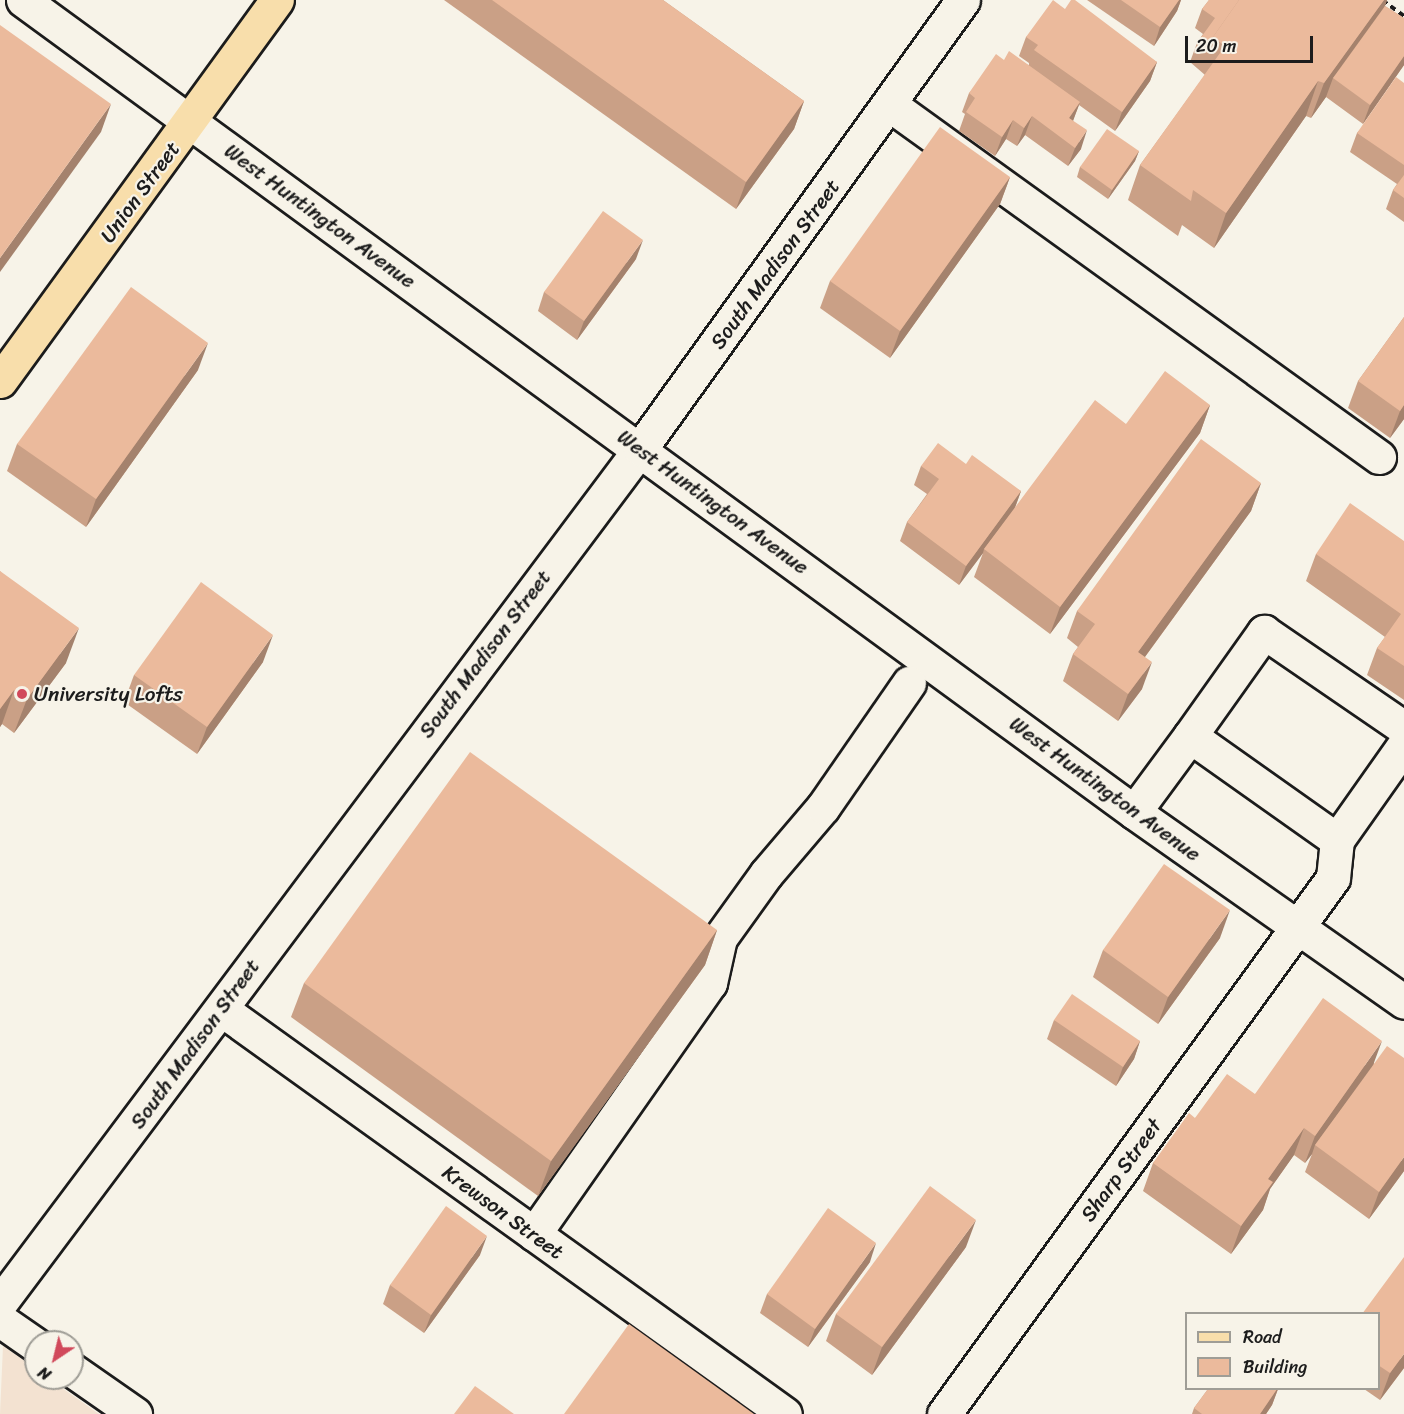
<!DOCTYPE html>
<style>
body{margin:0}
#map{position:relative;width:1404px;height:1414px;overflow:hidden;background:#f7f3e8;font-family:Sriracha,sans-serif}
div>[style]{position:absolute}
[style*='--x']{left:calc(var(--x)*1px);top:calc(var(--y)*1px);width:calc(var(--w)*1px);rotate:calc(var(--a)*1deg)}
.built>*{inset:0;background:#f3e2d1}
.path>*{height:4px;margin-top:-2px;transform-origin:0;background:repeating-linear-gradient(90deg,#1c1c1c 0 6px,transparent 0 10.5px)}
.roads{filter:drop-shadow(2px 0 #1c1c1c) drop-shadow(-2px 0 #1c1c1c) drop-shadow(0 2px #1c1c1c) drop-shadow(0 -2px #1c1c1c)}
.minor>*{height:33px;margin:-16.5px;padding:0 16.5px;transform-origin:16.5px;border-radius:16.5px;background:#f7f3e8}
.major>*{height:33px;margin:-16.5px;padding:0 16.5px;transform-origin:16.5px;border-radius:16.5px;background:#f8deab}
.wall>*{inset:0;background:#caa086}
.shaded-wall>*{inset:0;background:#a4826d}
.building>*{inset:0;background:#ebba9c}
.dots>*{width:16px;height:16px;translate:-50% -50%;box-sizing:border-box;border:3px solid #f7f3e8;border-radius:50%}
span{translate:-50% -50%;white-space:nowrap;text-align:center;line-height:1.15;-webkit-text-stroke:4.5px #f7f3e8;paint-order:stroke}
.street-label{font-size:21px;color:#1c1c1c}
.poi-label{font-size:21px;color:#1c1c1c}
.left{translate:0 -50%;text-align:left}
.legend{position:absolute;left:1185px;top:1312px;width:195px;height:78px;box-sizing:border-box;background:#f7f3e8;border:2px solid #9f9d96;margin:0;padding:8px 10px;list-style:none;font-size:18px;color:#1c1c1c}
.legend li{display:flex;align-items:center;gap:12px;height:30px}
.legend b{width:30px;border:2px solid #9f9d96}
.north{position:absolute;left:24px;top:1330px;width:60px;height:60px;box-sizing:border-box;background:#f7f3e8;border:2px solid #9f9d96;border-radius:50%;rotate:215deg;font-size:16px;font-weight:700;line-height:24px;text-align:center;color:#1c1c1c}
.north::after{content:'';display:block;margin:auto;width:21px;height:27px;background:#d1495b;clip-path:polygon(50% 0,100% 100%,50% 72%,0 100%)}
.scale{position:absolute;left:1185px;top:36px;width:128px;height:27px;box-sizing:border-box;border:3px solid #1c1c1c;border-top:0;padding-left:8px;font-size:18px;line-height:21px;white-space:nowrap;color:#1c1c1c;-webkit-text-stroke:4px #f7f3e8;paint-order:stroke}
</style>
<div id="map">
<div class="built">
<i style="clip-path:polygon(3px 1346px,36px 1369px,36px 1378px,48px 1378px,99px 1414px,0 1414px)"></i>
</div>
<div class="path">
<i style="--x:1382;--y:0;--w:27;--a:36"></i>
</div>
<div class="roads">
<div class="minor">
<i style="--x:23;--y:0;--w:1376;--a:36.16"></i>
<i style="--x:1134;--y:812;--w:330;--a:35.1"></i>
<i style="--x:889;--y:104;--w:604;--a:35.77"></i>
<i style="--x:1190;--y:736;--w:128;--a:-54.6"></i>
<i style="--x:1264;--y:632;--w:170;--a:34.4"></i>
<i style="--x:1337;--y:840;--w:116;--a:-54.8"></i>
<i style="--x:221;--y:1009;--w:694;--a:35.68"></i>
<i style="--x:534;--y:1234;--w:307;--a:-55"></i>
<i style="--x:710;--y:983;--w:46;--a:-77.5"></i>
<i style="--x:720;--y:938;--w:79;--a:-54.3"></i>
<i style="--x:766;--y:874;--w:88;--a:-49.6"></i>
<i style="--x:823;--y:807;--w:151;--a:-55.3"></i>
<i style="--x:0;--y:1303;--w:1067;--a:-53.15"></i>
<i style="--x:640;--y:449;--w:553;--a:-54.27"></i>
<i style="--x:0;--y:1320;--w:44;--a:34.8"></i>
<i style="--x:72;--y:1370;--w:77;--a:34.9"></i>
<i style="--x:944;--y:1414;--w:662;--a:-54.03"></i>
<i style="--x:1333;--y:878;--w:38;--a:-84"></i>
<i style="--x:1337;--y:840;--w:180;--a:-144.7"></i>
<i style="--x:1190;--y:736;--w:94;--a:126.4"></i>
</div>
<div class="major">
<i style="--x:0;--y:381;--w:471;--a:-54"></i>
</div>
</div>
<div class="wall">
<i style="clip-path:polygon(444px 0,663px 0,804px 101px,794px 129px,736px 209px)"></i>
<i style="clip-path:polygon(1087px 0,1181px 0,1177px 11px,1154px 46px)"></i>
<i style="clip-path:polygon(1209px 0,1387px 0,1385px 6px,1404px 18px,1404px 65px,1363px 124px,1326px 97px,1311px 118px,1306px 116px,1214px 248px,1182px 225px,1178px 236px,1128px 200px,1140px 165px,1205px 75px,1190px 62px,1197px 43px,1203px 34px,1195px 28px,1202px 9px)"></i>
<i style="clip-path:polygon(1065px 9px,1157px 62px,1150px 81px,1115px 131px,1079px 105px,1073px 120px,1081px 149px,1068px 166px,1025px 135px,1017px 146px,1006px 139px,995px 156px,959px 131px,965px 114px,962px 112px,969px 93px,1004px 60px,1029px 65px,1029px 63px,1019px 56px,1026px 37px)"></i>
<i style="clip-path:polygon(1404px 83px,1404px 222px,1386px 209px,1393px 190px,1397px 184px,1350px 152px,1357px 133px)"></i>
<i style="clip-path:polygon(1139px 151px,1135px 161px,1108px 199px,1077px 177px,1080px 167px)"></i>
<i style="clip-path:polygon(1010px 177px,1000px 204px,890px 358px,820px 308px,830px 281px)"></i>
<i style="clip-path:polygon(636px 259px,577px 340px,538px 311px,544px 292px)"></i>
<i style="clip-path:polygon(1404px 317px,1404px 419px,1390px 438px,1348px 408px,1358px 381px)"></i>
<i style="clip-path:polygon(198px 370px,86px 527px,7px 471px,17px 444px)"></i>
<i style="clip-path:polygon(1210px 405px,1200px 433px,1050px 634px,974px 577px,983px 553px,959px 585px,900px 541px,907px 522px,927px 494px,914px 485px,921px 466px,966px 464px,1021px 491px,1015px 508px,1126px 424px)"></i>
<i style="clip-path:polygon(1261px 483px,1251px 511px,1145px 657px,1142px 689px,1118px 721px,1063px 681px,1073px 654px,1078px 647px,1067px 638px,1077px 611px)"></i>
<i style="clip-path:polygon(1404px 541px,1404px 700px,1367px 675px,1377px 648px,1385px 637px,1306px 581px,1316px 554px)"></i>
<i style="clip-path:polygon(0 571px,66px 663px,14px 733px,2px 724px,0 727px)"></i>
<i style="clip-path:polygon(263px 662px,197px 754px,124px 702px,134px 675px)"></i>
<i style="clip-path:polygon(717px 930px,705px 965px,538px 1196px,291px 1017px,304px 983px)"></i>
<i style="clip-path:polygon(1220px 938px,1158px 1024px,1093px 977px,1103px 950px)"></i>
<i style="clip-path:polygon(1054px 1020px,1140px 1041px,1134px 1059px,1116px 1086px,1047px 1039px)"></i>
<i style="clip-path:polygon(1374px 1063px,1404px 1171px,1369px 1219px,1305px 1172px,1312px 1154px,1305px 1163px,1294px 1155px,1270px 1189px,1263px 1210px,1231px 1254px,1143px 1191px,1153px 1163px,1195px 1118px,1255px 1094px)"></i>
<i style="clip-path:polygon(966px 1247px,872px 1375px,826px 1341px,836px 1314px)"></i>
<i style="clip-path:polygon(480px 1255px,424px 1333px,383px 1304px,390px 1285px)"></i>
<i style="clip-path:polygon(870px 1262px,808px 1347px,760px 1313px,767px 1294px)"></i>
<i style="clip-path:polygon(1378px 1314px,1404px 1368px,1380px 1400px,1364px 1389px,1378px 1389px)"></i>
<i style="clip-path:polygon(1208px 1389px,1278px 1389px,1272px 1405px,1266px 1414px,1192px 1414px,1194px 1408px)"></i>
</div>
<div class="shaded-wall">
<i style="clip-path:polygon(1179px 0,1181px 0,1177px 11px,1154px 46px,1160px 27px)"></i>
<i style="clip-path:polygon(1384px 0,1387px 0,1378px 25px,1333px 78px,1326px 97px,1311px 118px,1324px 83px)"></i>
<i style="clip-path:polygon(1404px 56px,1404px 65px,1363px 124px,1370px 105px)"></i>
<i style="clip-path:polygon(1157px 62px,1150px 81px,1115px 131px,1122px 112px)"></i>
<i style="clip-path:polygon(1318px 81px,1306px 116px,1214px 248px,1226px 213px)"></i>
<i style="clip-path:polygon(804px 101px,794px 129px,736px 209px,746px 182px)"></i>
<i style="clip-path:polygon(1080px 102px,1073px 121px,1069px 118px)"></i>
<i style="clip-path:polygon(111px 104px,101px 132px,0 272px,0 258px)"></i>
<i style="clip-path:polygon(1032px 116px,1025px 135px,1017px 146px,1024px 128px)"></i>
<i style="clip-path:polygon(1013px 120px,1006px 139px,995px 156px,1002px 137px)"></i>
<i style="clip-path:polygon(1087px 130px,1081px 149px,1068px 166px,1075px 148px)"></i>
<i style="clip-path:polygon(1139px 151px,1135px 161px,1108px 199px,1112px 190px)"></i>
<i style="clip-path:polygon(1010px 177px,1000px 204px,890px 358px,900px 331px)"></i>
<i style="clip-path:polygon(643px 240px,636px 259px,577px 340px,584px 321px)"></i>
<i style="clip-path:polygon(208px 343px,198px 370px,86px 527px,96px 499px)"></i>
<i style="clip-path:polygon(1210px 405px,1200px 433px,1050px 634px,1060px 607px)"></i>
<i style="clip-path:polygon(1404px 405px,1404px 419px,1390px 438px,1400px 411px)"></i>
<i style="clip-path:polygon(1261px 483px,1251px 511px,1128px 680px,1138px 652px)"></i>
<i style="clip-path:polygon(1021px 491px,1014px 510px,984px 549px,983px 553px,959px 585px,966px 566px)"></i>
<i style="clip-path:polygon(79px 628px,66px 663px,14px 733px,27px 699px)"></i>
<i style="clip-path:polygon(273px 635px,263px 662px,197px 754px,207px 727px)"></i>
<i style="clip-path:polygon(1152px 662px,1142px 689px,1118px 721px,1128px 694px)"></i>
<i style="clip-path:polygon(14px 690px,2px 724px,0 727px,0 709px)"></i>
<i style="clip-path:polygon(1230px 910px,1220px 938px,1158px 1024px,1168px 997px)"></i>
<i style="clip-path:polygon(717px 930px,705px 965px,538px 1196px,551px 1161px)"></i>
<i style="clip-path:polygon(1140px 1041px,1134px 1059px,1116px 1086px,1123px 1067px)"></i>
<i style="clip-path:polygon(1382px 1041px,1372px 1068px,1315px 1145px,1312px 1154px,1305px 1163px,1315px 1136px)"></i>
<i style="clip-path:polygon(1304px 1128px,1294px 1155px,1270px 1189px,1263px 1210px,1231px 1254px,1241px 1226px,1268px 1179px)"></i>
<i style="clip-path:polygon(1404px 1157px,1404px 1171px,1369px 1219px,1379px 1192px)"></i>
<i style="clip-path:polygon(976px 1220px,966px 1247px,872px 1375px,882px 1347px)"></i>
<i style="clip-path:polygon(487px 1236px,480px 1255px,424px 1333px,431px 1315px)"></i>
<i style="clip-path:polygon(876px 1243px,870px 1262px,808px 1347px,815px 1329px)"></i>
<i style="clip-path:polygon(1404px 1354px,1404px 1368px,1380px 1400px,1390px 1373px)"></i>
<i style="clip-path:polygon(1277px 1389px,1278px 1389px,1272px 1405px,1266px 1414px,1260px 1414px)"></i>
</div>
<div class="building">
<i style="clip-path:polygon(492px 0,663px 0,804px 101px,746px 182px)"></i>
<i style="clip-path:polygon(1053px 0,1065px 9px,1071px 0,1075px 0,1157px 62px,1122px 112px,1034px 50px,1038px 45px,1026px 37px)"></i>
<i style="clip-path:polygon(1121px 0,1179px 0,1160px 27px)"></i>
<i style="clip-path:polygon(1209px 0,1239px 0,1213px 37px,1207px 53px,1197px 43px,1215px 18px,1202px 9px)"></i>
<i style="clip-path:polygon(1239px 0,1384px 0,1324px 83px,1318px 81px,1226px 213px,1193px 190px,1191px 201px,1140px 165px,1225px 46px,1213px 37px)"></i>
<i style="clip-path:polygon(1385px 6px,1404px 18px,1404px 56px,1370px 105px,1333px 78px)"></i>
<i style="clip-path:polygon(0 25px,111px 104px,0 258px)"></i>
<i style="clip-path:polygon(1009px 51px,1080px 102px,1069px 118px,1087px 130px,1075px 148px,1032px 116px,1024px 128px,1013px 120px,1002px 137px,966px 112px,975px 98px,969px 93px,996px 54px,1004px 60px)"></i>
<i style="clip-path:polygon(1396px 77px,1404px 83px,1404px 165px,1357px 133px)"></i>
<i style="clip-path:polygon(940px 127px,1010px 177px,900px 331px,830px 281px)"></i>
<i style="clip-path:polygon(1107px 129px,1139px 151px,1112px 190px,1080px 167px)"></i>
<i style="clip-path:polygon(1404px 175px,1404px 198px,1393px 190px)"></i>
<i style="clip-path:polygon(603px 211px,643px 240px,584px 321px,544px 292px)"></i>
<i style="clip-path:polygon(131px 287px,208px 343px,96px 499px,17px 444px)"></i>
<i style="clip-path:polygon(1404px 317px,1404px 405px,1400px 411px,1358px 381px)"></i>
<i style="clip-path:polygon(1165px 371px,1210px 405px,1060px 607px,984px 549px,1095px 400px,1126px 424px)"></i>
<i style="clip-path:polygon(1201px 439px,1261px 483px,1138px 652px,1152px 662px,1128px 694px,1073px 654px,1095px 624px,1077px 611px)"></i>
<i style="clip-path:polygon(938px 443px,966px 464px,972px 455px,1021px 491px,966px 566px,907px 522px,939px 479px,921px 466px)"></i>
<i style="clip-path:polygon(1350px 503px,1404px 541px,1404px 666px,1377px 648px,1401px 614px,1316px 554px)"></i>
<i style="clip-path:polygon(0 571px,79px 628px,27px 699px,14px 690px,0 709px)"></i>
<i style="clip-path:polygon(201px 582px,273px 635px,207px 727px,134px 675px)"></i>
<i style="clip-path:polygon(470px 752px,717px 930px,551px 1161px,304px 983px)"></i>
<i style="clip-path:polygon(1164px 864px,1230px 910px,1168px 997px,1103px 950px)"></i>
<i style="clip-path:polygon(1072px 994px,1140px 1041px,1123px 1067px,1054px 1020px)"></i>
<i style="clip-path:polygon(1323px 998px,1382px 1041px,1315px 1136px,1304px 1128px,1268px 1179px,1273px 1182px,1241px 1226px,1153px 1163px,1189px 1113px,1195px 1118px,1227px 1074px,1255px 1094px)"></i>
<i style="clip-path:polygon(1387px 1046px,1404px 1058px,1404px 1157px,1379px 1192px,1315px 1145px)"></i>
<i style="clip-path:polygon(930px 1186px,976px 1220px,882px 1347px,836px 1314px)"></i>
<i style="clip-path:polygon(446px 1206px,487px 1236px,431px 1315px,390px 1285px)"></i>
<i style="clip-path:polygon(828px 1208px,876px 1243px,815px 1329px,767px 1294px)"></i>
<i style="clip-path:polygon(1404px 1257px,1404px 1354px,1390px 1373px,1378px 1365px,1378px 1314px,1362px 1314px)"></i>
<i style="clip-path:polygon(629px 1324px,754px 1414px,564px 1414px)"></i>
<i style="clip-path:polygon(475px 1386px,514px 1414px,454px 1414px)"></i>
<i style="clip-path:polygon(1208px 1389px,1277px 1389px,1260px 1414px,1202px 1414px,1194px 1408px)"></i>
</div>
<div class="dots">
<i style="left:22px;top:694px;background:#d1495b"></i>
</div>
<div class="street-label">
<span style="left:140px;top:192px;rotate:-54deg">Union Street</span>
<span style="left:320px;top:216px;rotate:36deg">West Huntington Avenue</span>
<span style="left:775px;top:264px;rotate:-54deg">South Madison Street</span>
<span style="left:713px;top:502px;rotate:36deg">West Huntington Avenue</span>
<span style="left:485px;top:654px;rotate:-53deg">South Madison Street</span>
<span style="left:1105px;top:789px;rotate:36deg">West Huntington Avenue</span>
<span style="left:195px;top:1044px;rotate:-54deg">South Madison Street</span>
<span style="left:1121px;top:1170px;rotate:-54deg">Sharp Street</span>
<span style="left:503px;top:1212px;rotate:36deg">Krewson Street</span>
</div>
<div class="poi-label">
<span class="left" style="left:34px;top:694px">University Lofts</span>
</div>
<ul class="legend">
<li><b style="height:8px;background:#f8deab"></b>Road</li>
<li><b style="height:16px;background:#ebba9c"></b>Building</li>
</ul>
<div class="north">N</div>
<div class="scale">20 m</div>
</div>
